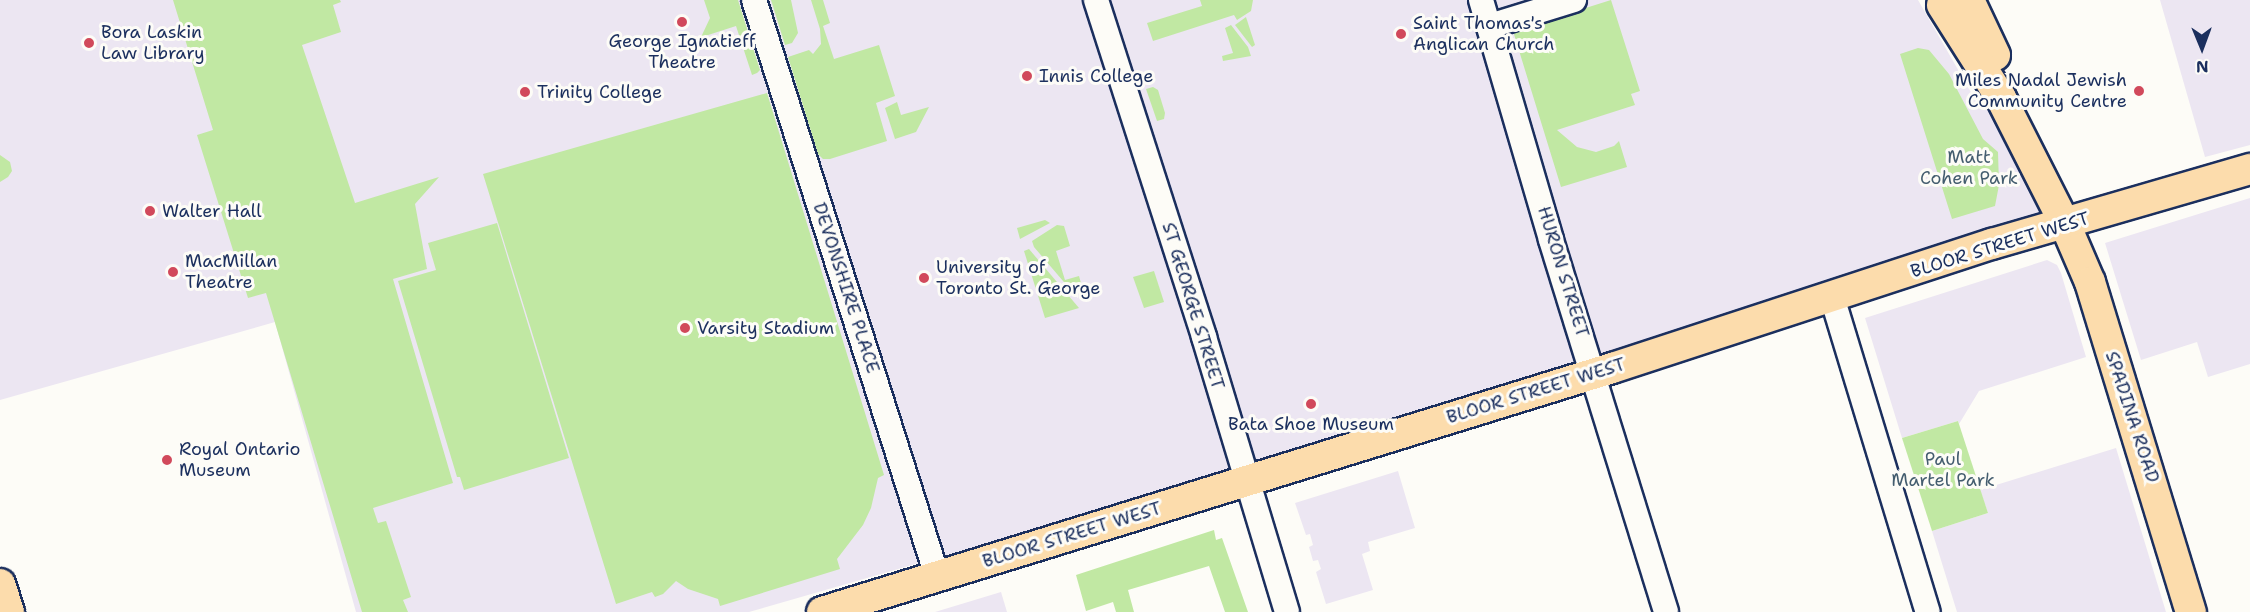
<!DOCTYPE html>
<style>
body{margin:0}
#map{position:relative;width:2250px;height:612px;overflow:hidden;background:#fdfcf7;font-family:"Shantell Sans",sans-serif}
div>[style]{position:absolute}
[style*='--x']{left:calc(var(--x)*1px);top:calc(var(--y)*1px);width:calc(var(--w)*1px);rotate:calc(var(--a)*1deg)}
.built>*{inset:0;background:#ece6f2}
.green>*{inset:0;background:#c1e8a3}
.roads{filter:drop-shadow(2px 0 #1b2f5e) drop-shadow(-2px 0 #1b2f5e) drop-shadow(0 2px #1b2f5e) drop-shadow(0 -2px #1b2f5e)}
.minor>*{height:24px;margin:-12px;padding:0 12px;transform-origin:12px;border-radius:12px;background:#fdfcf7}
.major>*{height:30px;margin:-15px;padding:0 15px;transform-origin:15px;border-radius:15px;background:#fcdcac}
.dots>*{width:16px;height:16px;translate:-50% -50%;box-sizing:border-box;border:3px solid #fdfcf7;border-radius:50%}
span{translate:-50% -50%;white-space:nowrap;text-align:center;line-height:1.15;-webkit-text-stroke:6px #fdfcf7;paint-order:stroke}
.poi-label{font-size:18px;color:#1b2f5e}
.left{translate:0 -50%;text-align:left}
.right{translate:-100% -50%;text-align:right}
.park-label{font-size:18px;color:#445d6f}
.street-label{font-size:18px;color:#1b2f5e}
.north{position:absolute;left:2172px;top:18px;width:60px;height:60px;-webkit-text-stroke:4px #fdfcf7;paint-order:stroke;rotate:179deg;font-size:16px;font-weight:700;line-height:24px;text-align:center;color:#1b2f5e}
.north::after{content:'';display:block;margin:auto;width:21px;height:27px;background:#1b2f5e;clip-path:polygon(50% 0,100% 100%,50% 72%,0 100%)}
</style>
<div id="map">
<div class="built">
<i style="clip-path:polygon(0 0,1918px 0,1976px 101px,2003px 121px,2045px 217px,1228px 474px,749px 612px,356px 612px,275px 322px,0 400px)"></i>
<i style="clip-path:polygon(2160px 0,2250px 0,2250px 145px,2205px 157px)"></i>
<i style="clip-path:polygon(2250px 198px,2250px 364px,2208px 377px,2197px 342px,2141px 360px,2105px 243px)"></i>
<i style="clip-path:polygon(2047px 260px,2057px 265px,2061px 273px,2086px 357px,1979px 391px,1959px 424px,1958px 421px,1902px 438px,1865px 318px)"></i>
<i style="clip-path:polygon(2116px 448px,2166px 612px,1957px 612px,1932px 531px,1988px 513px,1980px 490px)"></i>
<i style="clip-path:polygon(1398px 471px,1415px 528px,1368px 542px,1370px 551px,1362px 554px,1373px 590px,1326px 604px,1316px 572px,1321px 569px,1318px 560px,1313px 561px,1309px 547px,1313px 545px,1310px 534px,1306px 535px,1295px 503px)"></i>
<i style="clip-path:polygon(1001px 592px,1007px 612px,935px 612px)"></i>
</div>
<div class="green">
<i style="clip-path:polygon(173px 0,340px 0,341px 2px,333px 5px,341px 32px,302px 45px,355px 203px,439px 177px,415px 204px,427px 269px,393px 279px,453px 483px,373px 508px,378px 523px,386px 521px,411px 597px,403px 600px,408px 612px,362px 612px,266px 293px,248px 298px,197px 135px,213px 130px)"></i>
<i style="clip-path:polygon(704px 0,738px 0,760px 70px,757px 73px,752px 75px,736px 26px,674px 46px,702px 35px,710px 18px)"></i>
<i style="clip-path:polygon(771px 0,791px 0,798px 33px,792px 43px,785px 45px)"></i>
<i style="clip-path:polygon(811px 0,823px 0,830px 23px,823px 26px,834px 59px,879px 45px,895px 96px,876px 103px,887px 141px,830px 159px,823px 159px,818px 154px,788px 57px,809px 50px,813px 54px,821px 44px,820px 29px)"></i>
<i style="clip-path:polygon(1200px 0,1253px 0,1251px 11px,1237px 20px,1234px 15px,1153px 41px,1147px 23px,1202px 6px)"></i>
<i style="clip-path:polygon(1611px 0,1640px 91px,1631px 94px,1635px 105px,1557px 130px,1577px 147px,1596px 152px,1614px 146px,1619px 141px,1627px 167px,1561px 187px,1513px 31px)"></i>
<i style="clip-path:polygon(1246px 17px,1255px 45px,1252px 47px,1235px 25px)"></i>
<i style="clip-path:polygon(1231px 25px,1248px 47px,1251px 56px,1223px 61px,1222px 56px,1233px 53px,1225px 28px)"></i>
<i style="clip-path:polygon(1918px 48px,1929px 50px,1949px 74px,1983px 139px,1998px 152px,1999px 185px,1995px 206px,1952px 219px,1900px 54px)"></i>
<i style="clip-path:polygon(1153px 87px,1158px 90px,1165px 113px,1164px 119px,1157px 121px,1146px 89px)"></i>
<i style="clip-path:polygon(767px 93px,884px 475px,878px 478px,871px 508px,863px 525px,837px 559px,840px 569px,720px 606px,718px 599px,688px 589px,676px 581px,663px 594px,655px 597px,652px 592px,616px 604px,483px 174px)"></i>
<i style="clip-path:polygon(897px 102px,901px 115px,929px 107px,916px 132px,895px 139px,885px 108px)"></i>
<i style="clip-path:polygon(0 155px,10px 162px,12px 171px,8px 177px,0 182px)"></i>
<i style="clip-path:polygon(1045px 220px,1050px 223px,1020px 239px,1017px 228px)"></i>
<i style="clip-path:polygon(497px 223px,569px 458px,464px 490px,460px 477px,457px 477px,398px 281px,436px 270px,428px 243px)"></i>
<i style="clip-path:polygon(1057px 225px,1064px 226px,1070px 246px,1056px 251px,1065px 280px,1079px 276px,1081px 283px,1069px 288px,1034px 247px,1032px 241px)"></i>
<i style="clip-path:polygon(1029px 249px,1079px 308px,1045px 318px,1024px 251px)"></i>
<i style="clip-path:polygon(1154px 271px,1164px 302px,1144px 308px,1133px 277px)"></i>
<i style="clip-path:polygon(1958px 421px,1988px 513px,1932px 531px,1902px 438px)"></i>
<i style="clip-path:polygon(1214px 530px,1216px 540px,1222px 538px,1248px 612px,1225px 612px,1209px 566px,1128px 590px,1134px 612px,1116px 612px,1113px 602px,1086px 611px,1076px 575px)"></i>
</div>
<div class="roads">
<div class="minor">
<i style="--x:754;--y:0;--w:604;--a:72.37"></i>
<i style="--x:1096;--y:0;--w:354;--a:72.2"></i>
<i style="--x:1204;--y:337;--w:287;--a:73.2"></i>
<i style="--x:1481;--y:0;--w:250;--a:73.7"></i>
<i style="--x:1551;--y:240;--w:389;--a:72.8"></i>
<i style="--x:1490;--y:26;--w:88;--a:-17.2"></i>
<i style="--x:1832;--y:297;--w:329;--a:73.1"></i>
</div>
<div class="major">
<i style="--x:1969;--y:0;--w:61;--a:64.7"></i>
<i style="--x:1942;--y:5;--w:110;--a:57.6"></i>
<i style="--x:2001;--y:98;--w:141;--a:63.1"></i>
<i style="--x:2065;--y:224;--w:63;--a:66.7"></i>
<i style="--x:2090;--y:282;--w:345;--a:73"></i>
<i style="--x:0;--y:584;--w:29;--a:72"></i>
<i style="--x:822;--y:612;--w:827;--a:-17.16"></i>
<i style="--x:1612;--y:368;--w:400;--a:-18.1"></i>
<i style="--x:1992;--y:244;--w:269;--a:-16.2"></i>
</div>
</div>
<div class="dots">
<i style="left:682px;top:22px;background:#d1495b"></i>
<i style="left:1401px;top:34px;background:#d1495b"></i>
<i style="left:89px;top:43px;background:#d1495b"></i>
<i style="left:1027px;top:76px;background:#d1495b"></i>
<i style="left:2139px;top:91px;background:#d1495b"></i>
<i style="left:525px;top:92px;background:#d1495b"></i>
<i style="left:150px;top:211px;background:#d1495b"></i>
<i style="left:173px;top:272px;background:#d1495b"></i>
<i style="left:924px;top:278px;background:#d1495b"></i>
<i style="left:685px;top:328px;background:#d1495b"></i>
<i style="left:1311px;top:404px;background:#d1495b"></i>
<i style="left:167px;top:460px;background:#d1495b"></i>
</div>
<div class="poi-label">
<span class="left" style="left:1413px;top:34px">Saint Thomas's<br>Anglican Church</span>
<span class="left" style="left:101px;top:43px">Bora Laskin<br>Law Library</span>
<span style="left:682px;top:52px">George Ignatieff<br>Theatre</span>
<span class="left" style="left:1039px;top:76px">Innis College</span>
<span class="right" style="left:2127px;top:91px">Miles Nadal Jewish<br>Community Centre</span>
<span class="left" style="left:537px;top:92px">Trinity College</span>
<span class="left" style="left:162px;top:211px">Walter Hall</span>
<span class="left" style="left:185px;top:272px">MacMillan<br>Theatre</span>
<span class="left" style="left:936px;top:278px">University of<br>Toronto St. George</span>
<span class="left" style="left:697px;top:328px">Varsity Stadium</span>
<span style="left:1311px;top:424px">Bata Shoe Museum</span>
<span class="left" style="left:179px;top:460px">Royal Ontario<br>Museum</span>
</div>
<div class="park-label">
<span style="left:1969px;top:168px">Matt<br>Cohen Park</span>
<span style="left:1943px;top:470px">Paul<br>Martel Park</span>
</div>
<div class="street-label">
<span style="left:2000px;top:245px;rotate:-17deg">BLOOR STREET WEST</span>
<span style="left:1563px;top:272px;rotate:73deg">HURON STREET</span>
<span style="left:846px;top:288px;rotate:72deg">DEVONSHIRE PLACE</span>
<span style="left:1193px;top:306px;rotate:73deg">ST GEORGE STREET</span>
<span style="left:1536px;top:391px;rotate:-17deg">BLOOR STREET WEST</span>
<span style="left:2132px;top:417px;rotate:72deg">SPADINA ROAD</span>
<span style="left:1072px;top:535px;rotate:-17deg">BLOOR STREET WEST</span>
</div>
<div class="north">N</div>
</div>
